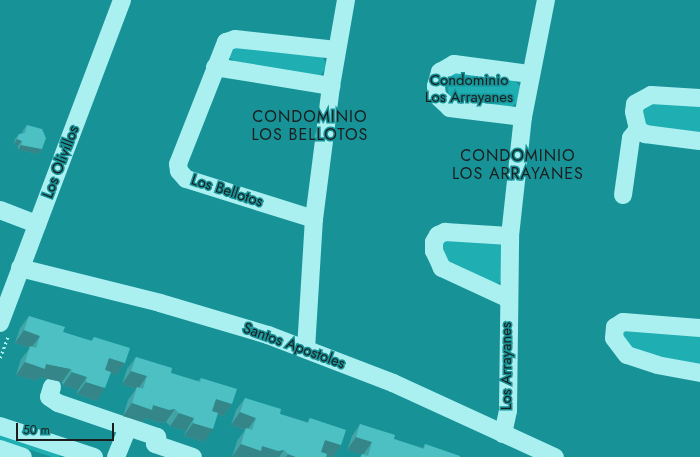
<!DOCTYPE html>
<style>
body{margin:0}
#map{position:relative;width:700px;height:457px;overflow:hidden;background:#179398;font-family:Jost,sans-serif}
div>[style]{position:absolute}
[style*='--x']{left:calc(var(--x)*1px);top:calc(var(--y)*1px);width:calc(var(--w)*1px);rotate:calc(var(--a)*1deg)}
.green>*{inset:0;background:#1faeb2}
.path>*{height:2.5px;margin-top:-1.25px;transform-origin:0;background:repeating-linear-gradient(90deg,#aaf0f1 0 2px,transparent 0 5px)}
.minor>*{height:18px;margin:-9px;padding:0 9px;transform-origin:9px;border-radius:9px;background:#aaf0f1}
.wall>*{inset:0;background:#41a5a8}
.shaded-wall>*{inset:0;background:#358688}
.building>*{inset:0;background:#4cc0c3}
span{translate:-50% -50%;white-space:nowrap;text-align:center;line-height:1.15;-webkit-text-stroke:3px #179398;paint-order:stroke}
.park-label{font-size:15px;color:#1b1d1d}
.street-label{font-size:15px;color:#1d1d1d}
.neighbourhood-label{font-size:16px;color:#1d1d1d;letter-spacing:1px}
.scale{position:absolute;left:16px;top:423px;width:98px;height:18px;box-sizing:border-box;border:2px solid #1d1d1d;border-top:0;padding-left:5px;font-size:12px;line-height:14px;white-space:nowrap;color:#1d1d1d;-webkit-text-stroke:3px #179398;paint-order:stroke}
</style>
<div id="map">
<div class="green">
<i style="clip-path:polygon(232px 47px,320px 54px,325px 61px,326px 67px,321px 75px,314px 77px,234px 61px,228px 57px)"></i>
<i style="clip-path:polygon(457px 71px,514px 80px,522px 88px,519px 101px,510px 108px,453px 101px,449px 97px,447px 83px,451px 75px)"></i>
<i style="clip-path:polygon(649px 99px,700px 106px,700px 134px,645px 128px,639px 121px,643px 104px)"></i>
<i style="clip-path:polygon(445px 238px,500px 241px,503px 246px,502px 279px,499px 283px,496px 284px,448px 261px,441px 245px)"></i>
<i style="clip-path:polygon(628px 330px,700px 335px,700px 365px,631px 350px,620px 334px)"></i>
<i style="clip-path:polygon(0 432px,61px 453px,59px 457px,52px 457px,0 440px)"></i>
</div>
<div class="path">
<i style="--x:0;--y:358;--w:23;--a:-70"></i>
</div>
<div class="minor">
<i style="--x:215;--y:67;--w:118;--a:9.3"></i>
<i style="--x:700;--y:98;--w:49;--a:-176.5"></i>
<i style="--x:651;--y:95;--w:18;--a:151"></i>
<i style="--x:635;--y:104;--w:8;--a:97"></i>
<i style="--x:634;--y:112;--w:17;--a:77"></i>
<i style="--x:638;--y:129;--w:9;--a:36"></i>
<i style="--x:645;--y:134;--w:55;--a:7.3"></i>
<i style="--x:523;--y:117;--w:74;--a:-173"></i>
<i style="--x:450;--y:108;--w:18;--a:-137"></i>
<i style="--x:437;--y:96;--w:10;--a:-96"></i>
<i style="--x:436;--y:86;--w:15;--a:-74"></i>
<i style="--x:440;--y:72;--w:16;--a:-30"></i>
<i style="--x:454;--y:64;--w:77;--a:7.5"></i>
<i style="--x:623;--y:195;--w:58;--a:-82"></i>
<i style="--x:631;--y:138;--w:11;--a:-52"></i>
<i style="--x:0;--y:210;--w:40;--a:21"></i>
<i style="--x:314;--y:219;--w:134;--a:-162.6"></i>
<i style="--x:186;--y:179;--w:11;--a:-131"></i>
<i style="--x:179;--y:171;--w:7;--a:-98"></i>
<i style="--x:178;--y:164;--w:131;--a:-68.5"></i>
<i style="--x:226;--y:42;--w:9;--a:-18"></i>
<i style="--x:235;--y:39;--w:102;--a:6.2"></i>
<i style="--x:20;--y:268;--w:144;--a:14"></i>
<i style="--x:160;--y:303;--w:113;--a:16.5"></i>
<i style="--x:268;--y:335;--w:134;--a:21"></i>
<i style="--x:393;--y:383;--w:178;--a:24.6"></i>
<i style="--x:507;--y:298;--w:72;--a:-155.2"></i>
<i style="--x:442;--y:268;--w:19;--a:-115"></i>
<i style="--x:434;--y:251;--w:9;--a:-90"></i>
<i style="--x:434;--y:242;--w:8;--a:-60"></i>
<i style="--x:438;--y:235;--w:8;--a:-23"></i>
<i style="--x:445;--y:232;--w:65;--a:3.5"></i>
<i style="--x:0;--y:323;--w:345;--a:-69.3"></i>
<i style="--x:700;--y:328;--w:77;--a:-175.5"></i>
<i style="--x:623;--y:322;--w:9;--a:148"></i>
<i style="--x:615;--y:327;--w:11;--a:95"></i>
<i style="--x:614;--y:338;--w:21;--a:53"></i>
<i style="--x:627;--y:355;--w:32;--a:18"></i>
<i style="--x:657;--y:365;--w:44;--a:10.5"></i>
<i style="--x:306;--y:349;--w:130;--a:-86.5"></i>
<i style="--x:314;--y:219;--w:134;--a:-82.7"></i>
<i style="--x:331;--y:86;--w:87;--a:-80.1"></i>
<i style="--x:52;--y:387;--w:10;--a:107"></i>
<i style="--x:49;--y:397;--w:11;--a:34"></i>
<i style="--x:58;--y:403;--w:74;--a:18.9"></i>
<i style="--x:0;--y:426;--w:99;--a:18.3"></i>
<i style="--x:503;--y:434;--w:24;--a:-78"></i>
<i style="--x:508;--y:411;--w:175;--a:-89.3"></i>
<i style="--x:510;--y:236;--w:120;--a:-83.8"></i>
<i style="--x:523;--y:117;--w:119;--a:-78.9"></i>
<i style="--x:0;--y:449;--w:24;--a:19"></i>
<i style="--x:116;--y:457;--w:32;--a:-68"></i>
<i style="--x:128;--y:427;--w:31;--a:19"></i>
<i style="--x:157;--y:437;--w:7;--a:106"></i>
<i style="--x:155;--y:444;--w:40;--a:18.9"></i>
</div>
<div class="wall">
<i style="clip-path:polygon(27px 125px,42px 149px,39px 154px,18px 150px,18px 146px,14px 144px,15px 139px,19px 134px,22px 134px,23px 130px)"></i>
<i style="clip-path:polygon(29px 316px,63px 332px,91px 341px,94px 337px,125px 363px,116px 375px,110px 373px,97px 401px,77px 394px,78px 390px,63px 385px,62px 382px,39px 377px,36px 381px,16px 375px,21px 359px,30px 348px,15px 343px,20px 328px)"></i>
<i style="clip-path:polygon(136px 357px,171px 373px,198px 381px,201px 378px,232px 404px,223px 416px,217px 414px,204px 442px,184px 436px,186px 431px,170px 426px,166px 422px,160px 423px,146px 418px,143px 422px,123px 416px,128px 400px,136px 389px,122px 384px,127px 369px)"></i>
<i style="clip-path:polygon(245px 398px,280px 414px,307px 422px,310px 418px,341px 445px,333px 457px,326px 456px,326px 457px,232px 457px,237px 441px,245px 430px,231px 425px,236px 410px)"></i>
<i style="clip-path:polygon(360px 424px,394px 439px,423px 448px,425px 444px,460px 457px,360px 457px,362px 454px,347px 450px,352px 436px)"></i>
</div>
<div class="shaded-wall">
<i style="clip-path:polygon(17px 139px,22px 141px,18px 146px,14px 144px)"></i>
<i style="clip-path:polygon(21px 145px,42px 149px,39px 154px,18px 150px)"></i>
<i style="clip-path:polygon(24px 330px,40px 336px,31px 348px,30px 346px,30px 348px,15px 343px)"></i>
<i style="clip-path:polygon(109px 358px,125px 363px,116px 375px,100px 370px)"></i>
<i style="clip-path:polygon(25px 362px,46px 364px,71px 369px,62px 382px,39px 377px,36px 381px,16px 375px)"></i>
<i style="clip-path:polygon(131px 371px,147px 376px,138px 389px,137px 387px,136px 389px,122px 384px)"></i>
<i style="clip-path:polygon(72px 372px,87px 377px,78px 390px,63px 385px)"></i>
<i style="clip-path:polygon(86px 382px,105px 388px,97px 401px,77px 394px)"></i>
<i style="clip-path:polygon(216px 399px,232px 404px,223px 416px,207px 411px)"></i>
<i style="clip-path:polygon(132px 403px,153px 405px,175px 409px,166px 422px,160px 423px,146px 418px,143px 422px,123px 416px)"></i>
<i style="clip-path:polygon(240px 412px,256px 418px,247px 430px,246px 428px,245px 430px,231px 425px)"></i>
<i style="clip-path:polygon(179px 413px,194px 418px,186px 431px,170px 426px)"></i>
<i style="clip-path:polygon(193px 423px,213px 429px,204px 442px,184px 436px)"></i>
<i style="clip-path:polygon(356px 437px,372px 442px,363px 455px,347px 450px)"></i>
<i style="clip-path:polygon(325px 440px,341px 445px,333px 457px,330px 457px,316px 452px)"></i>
<i style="clip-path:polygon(241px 444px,262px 446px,284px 450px,279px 457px,232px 457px)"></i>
<i style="clip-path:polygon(288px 454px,296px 457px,286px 457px)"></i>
</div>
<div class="building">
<i style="clip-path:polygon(27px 125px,42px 129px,46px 138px,42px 149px,21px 145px,22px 141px,17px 139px,19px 134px,25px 133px)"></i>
<i style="clip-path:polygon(29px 316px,65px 327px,63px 332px,92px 341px,94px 337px,130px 348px,125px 363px,109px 358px,105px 370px,111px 372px,105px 388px,86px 382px,87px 377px,72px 372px,71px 369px,46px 364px,45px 369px,25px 362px,30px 346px,36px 348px,40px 336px,24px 330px)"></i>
<i style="clip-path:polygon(136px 357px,172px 368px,171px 373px,200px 382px,201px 378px,237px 389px,232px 404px,216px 399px,212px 411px,218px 413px,213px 429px,193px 423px,194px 418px,179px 413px,175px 409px,169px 410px,153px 405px,152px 410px,132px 403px,137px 387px,143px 389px,147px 376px,131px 371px)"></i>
<i style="clip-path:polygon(245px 398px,281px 409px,280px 414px,308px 423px,310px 418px,346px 430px,341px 445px,325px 440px,321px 452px,327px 454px,326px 457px,296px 457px,288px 454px,284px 450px,278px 451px,262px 446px,261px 451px,241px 444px,246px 428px,252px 430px,256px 418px,240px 412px)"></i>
<i style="clip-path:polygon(360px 424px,395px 435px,394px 439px,424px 449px,425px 444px,460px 456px,460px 457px,361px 457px,362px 454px,368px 456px,372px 442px,356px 437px)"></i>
</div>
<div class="park-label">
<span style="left:469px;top:89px">Condominio<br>Los Arrayanes</span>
</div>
<div class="street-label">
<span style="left:61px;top:162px;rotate:-69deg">Los Olivillos</span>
<span style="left:227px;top:191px;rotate:18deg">Los Bellotos</span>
<span style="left:294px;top:346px;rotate:20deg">Santos Apostoles</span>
<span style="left:507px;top:366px;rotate:-90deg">Los Arrayanes</span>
</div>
<div class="neighbourhood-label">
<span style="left:310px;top:126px">CONDOMINIO<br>LOS BELLOTOS</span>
<span style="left:518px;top:165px">CONDOMINIO<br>LOS ARRAYANES</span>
</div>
<div class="scale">50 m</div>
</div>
